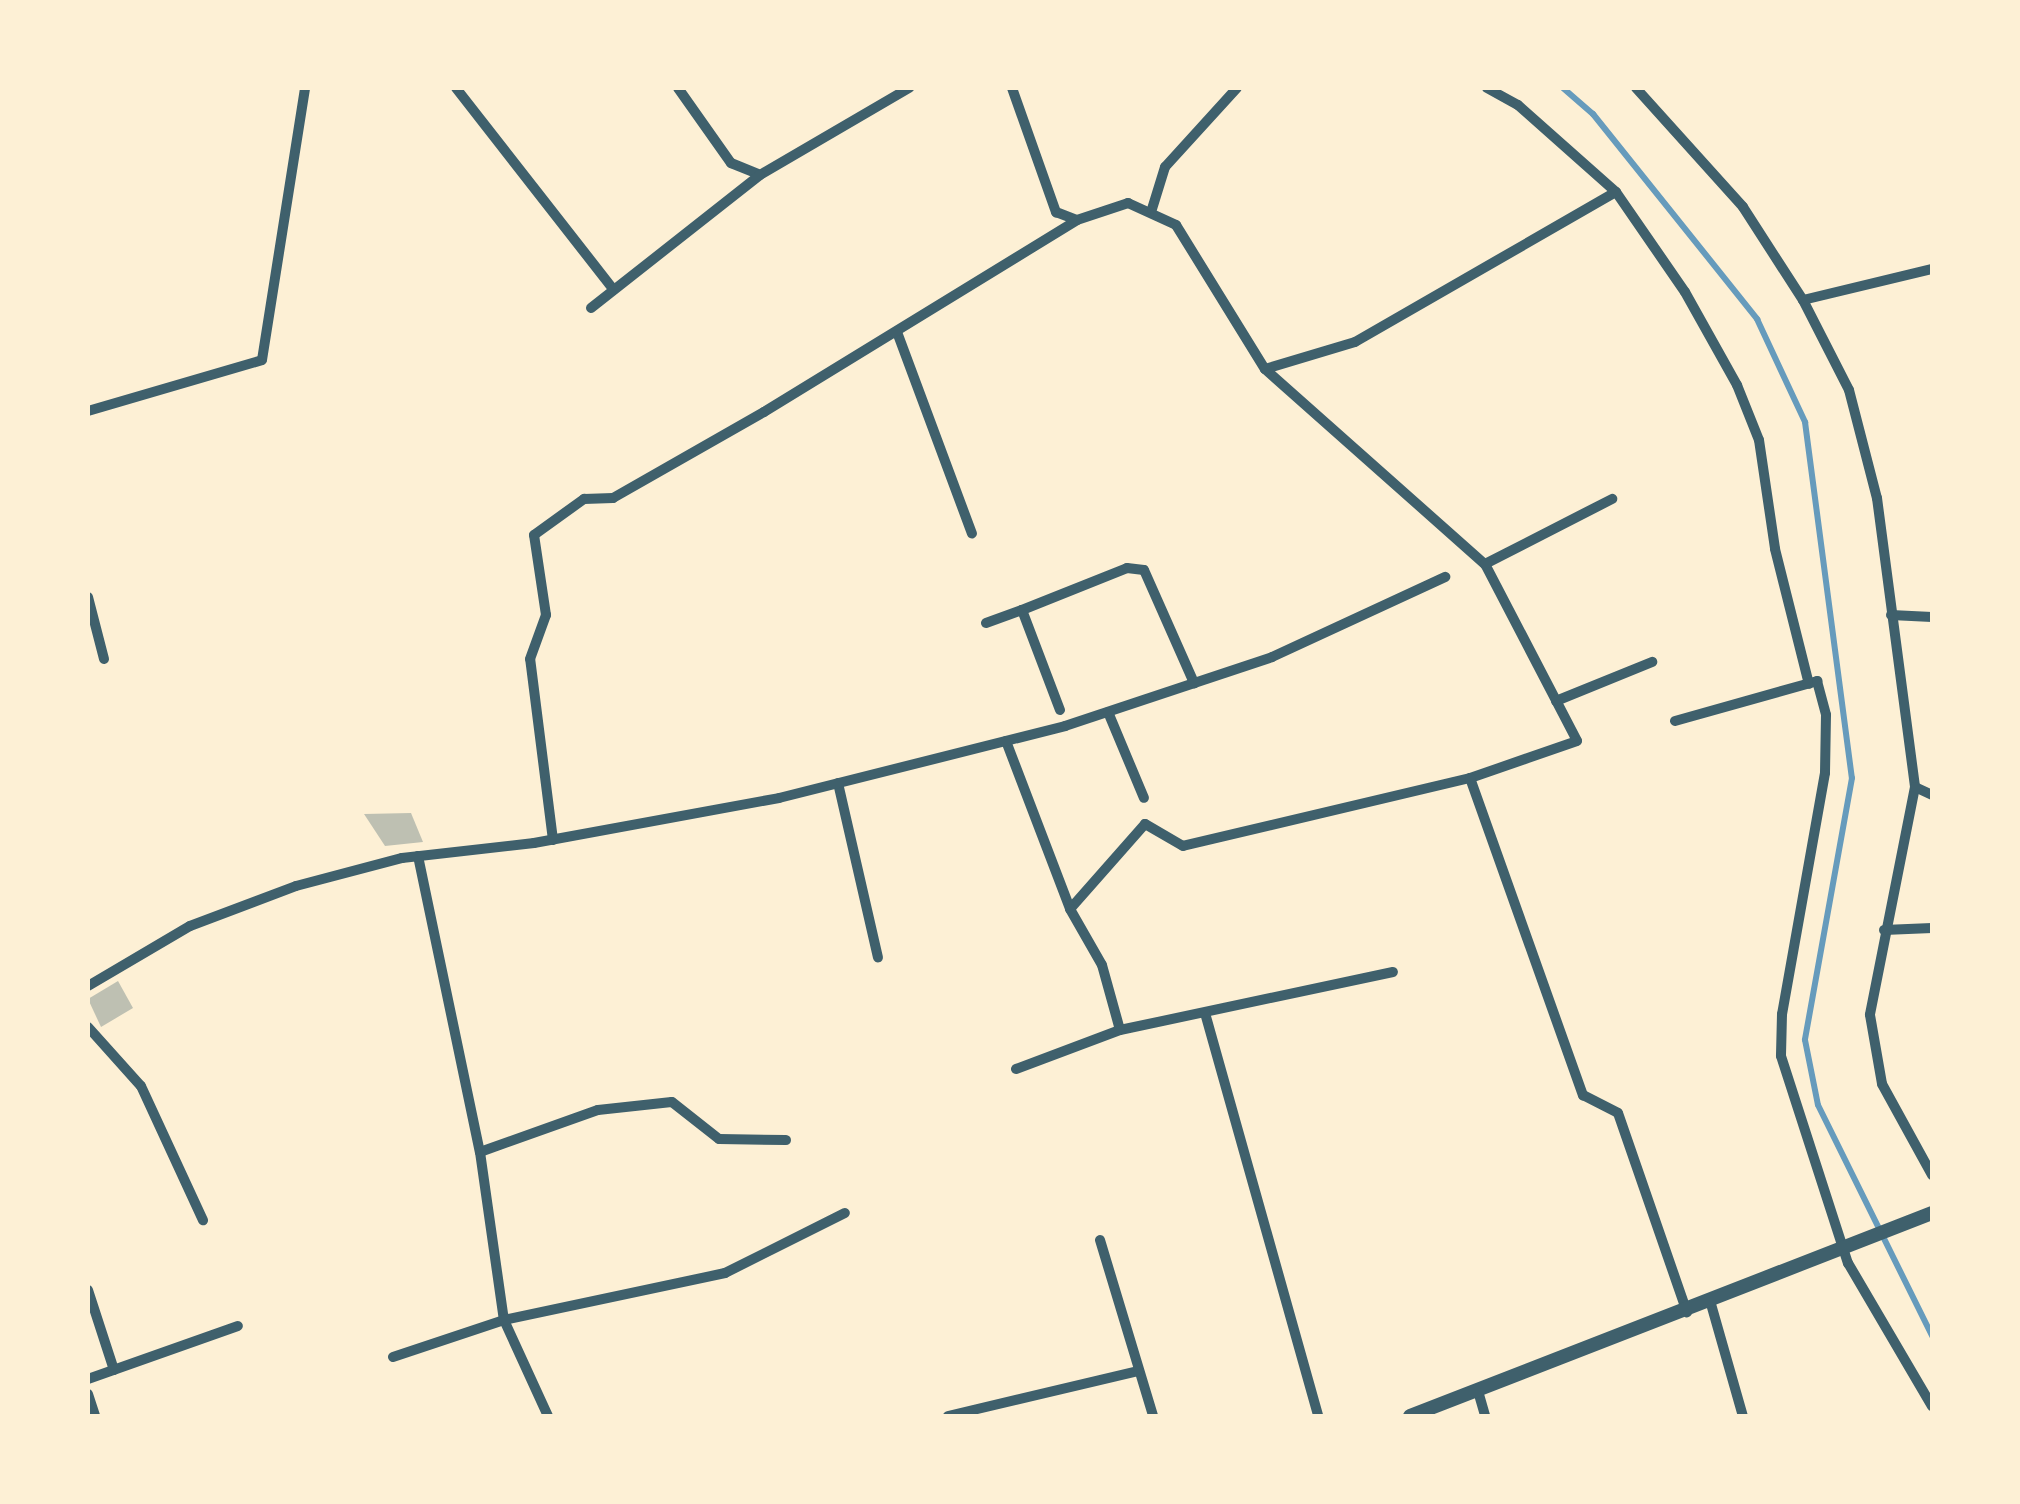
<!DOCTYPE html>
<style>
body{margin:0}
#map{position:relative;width:2020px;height:1504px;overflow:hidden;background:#fdf0d5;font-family:Lato,sans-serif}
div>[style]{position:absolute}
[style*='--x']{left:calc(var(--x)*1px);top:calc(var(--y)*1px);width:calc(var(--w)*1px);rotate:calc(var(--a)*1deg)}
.stream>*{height:6px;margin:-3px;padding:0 3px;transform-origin:3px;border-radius:3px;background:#669bbc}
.building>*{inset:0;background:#bec0b2}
.minor>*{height:10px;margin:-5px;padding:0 5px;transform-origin:5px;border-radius:5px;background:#3f606c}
.tertiary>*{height:14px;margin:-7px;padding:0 7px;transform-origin:7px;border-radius:7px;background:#3f606c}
span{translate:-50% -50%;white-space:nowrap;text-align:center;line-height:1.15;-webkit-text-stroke:9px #fdf0d5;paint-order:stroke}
.frame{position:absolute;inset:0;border:90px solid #fdf0d5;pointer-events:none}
</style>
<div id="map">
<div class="stream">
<i style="--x:1563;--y:88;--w:40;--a:41"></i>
<i style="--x:1593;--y:114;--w:263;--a:51.3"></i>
<i style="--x:1757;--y:319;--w:114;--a:65"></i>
<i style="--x:1805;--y:422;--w:359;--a:82.5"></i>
<i style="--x:1852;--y:778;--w:266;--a:100.2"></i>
<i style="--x:1805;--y:1040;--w:66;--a:78.7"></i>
<i style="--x:1818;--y:1105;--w:258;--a:63.7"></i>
</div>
<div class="building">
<i style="clip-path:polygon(411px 813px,423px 842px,385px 846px,364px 814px)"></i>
<i style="clip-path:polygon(118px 981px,133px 1008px,101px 1027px,88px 999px)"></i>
</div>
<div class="minor">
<i style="--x:456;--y:88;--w:256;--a:52"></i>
<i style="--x:678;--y:88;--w:92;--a:54.8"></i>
<i style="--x:731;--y:163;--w:31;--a:22"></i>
<i style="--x:760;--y:175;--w:173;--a:-30.3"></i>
<i style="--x:1012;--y:88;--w:132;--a:70.5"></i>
<i style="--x:1056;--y:212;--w:22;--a:21"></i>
<i style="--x:1077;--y:220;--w:54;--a:-18.4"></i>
<i style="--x:1128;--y:203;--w:53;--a:24.6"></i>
<i style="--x:1176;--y:225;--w:169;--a:58.3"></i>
<i style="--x:1265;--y:369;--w:294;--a:41.6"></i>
<i style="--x:1485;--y:564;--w:199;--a:62.5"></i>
<i style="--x:1577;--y:741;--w:113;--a:160.9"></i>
<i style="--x:1470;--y:778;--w:295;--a:166.7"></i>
<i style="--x:1183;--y:846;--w:44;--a:-149.9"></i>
<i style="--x:1145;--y:824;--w:113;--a:131.4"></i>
<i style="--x:1487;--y:88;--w:35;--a:29"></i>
<i style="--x:1518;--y:105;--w:131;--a:41.6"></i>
<i style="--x:1616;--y:192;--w:121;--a:55.4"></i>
<i style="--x:1685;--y:292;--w:107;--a:60.8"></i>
<i style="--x:1737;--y:385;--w:59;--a:68.2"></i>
<i style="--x:1759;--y:440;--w:110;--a:81.6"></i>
<i style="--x:1775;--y:549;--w:139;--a:75.9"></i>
<i style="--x:1636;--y:88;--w:160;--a:48"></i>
<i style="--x:1743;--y:207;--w:111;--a:57.2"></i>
<i style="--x:1803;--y:300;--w:101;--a:62.9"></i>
<i style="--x:1849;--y:390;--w:112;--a:75.5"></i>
<i style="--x:1877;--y:498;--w:291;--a:82.5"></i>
<i style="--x:1915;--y:787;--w:232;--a:101.2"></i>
<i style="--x:1870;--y:1015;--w:70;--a:80.1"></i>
<i style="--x:1882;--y:1084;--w:104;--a:61.2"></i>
<i style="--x:1152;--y:209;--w:44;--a:-72.8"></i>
<i style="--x:1165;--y:167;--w:107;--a:-47.7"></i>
<i style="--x:1803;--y:300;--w:133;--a:-13.5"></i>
<i style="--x:591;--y:308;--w:215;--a:-38.2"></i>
<i style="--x:897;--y:332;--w:215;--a:69.6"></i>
<i style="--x:1265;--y:369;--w:94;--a:-16.7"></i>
<i style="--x:1355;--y:342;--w:301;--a:-29.9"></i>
<i style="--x:88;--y:411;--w:181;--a:-16.3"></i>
<i style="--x:262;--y:360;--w:275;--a:-81"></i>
<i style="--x:1485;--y:564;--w:143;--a:-27.1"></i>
<i style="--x:88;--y:597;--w:64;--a:75.5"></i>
<i style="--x:1891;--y:615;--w:41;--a:2.8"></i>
<i style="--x:986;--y:623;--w:38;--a:-20"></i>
<i style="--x:1556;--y:701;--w:104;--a:-22.1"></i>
<i style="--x:1060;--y:710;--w:107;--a:-110.8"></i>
<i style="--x:1022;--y:610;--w:113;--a:-21.8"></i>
<i style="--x:1127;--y:568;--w:17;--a:7"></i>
<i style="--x:1144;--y:570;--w:124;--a:66.1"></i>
<i style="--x:1108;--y:712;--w:93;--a:67.3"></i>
<i style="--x:1675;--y:721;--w:148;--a:-15.7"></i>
<i style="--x:1817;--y:681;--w:35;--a:75"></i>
<i style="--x:1826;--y:715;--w:58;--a:91"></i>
<i style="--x:1825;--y:773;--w:245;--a:100.1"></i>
<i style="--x:1782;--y:1014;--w:42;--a:91.4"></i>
<i style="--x:1781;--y:1056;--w:218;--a:72.1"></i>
<i style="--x:1848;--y:1263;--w:166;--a:59.6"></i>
<i style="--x:1006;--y:741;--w:180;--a:69.1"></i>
<i style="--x:1070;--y:909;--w:64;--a:60.3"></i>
<i style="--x:1102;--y:965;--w:67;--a:74.5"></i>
<i style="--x:1120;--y:1030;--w:279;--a:-12"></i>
<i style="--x:1470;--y:778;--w:337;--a:70.4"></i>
<i style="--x:1583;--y:1095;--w:39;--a:27"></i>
<i style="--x:1618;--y:1113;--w:211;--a:70.9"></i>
<i style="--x:838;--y:783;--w:179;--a:77.1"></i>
<i style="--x:1915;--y:787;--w:19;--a:25"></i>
<i style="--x:553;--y:840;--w:182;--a:-97.2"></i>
<i style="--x:530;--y:659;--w:47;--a:-70"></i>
<i style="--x:546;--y:615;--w:81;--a:-98.5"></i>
<i style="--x:534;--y:535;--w:62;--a:-35.8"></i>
<i style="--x:584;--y:499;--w:29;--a:-2"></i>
<i style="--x:613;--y:498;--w:174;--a:-29.7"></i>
<i style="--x:764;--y:412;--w:367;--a:-31.5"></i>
<i style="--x:418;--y:856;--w:302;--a:78.2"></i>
<i style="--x:480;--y:1152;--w:170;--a:81.9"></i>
<i style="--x:504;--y:1320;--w:106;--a:65.4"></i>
<i style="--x:1884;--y:930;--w:48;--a:-2.4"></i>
<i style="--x:88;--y:986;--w:118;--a:-30.5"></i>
<i style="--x:190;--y:926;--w:113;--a:-20.7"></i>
<i style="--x:296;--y:886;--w:110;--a:-14.8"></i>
<i style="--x:402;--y:858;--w:133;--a:-6.5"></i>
<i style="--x:534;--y:843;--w:249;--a:-10.4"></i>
<i style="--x:779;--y:798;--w:295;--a:-14.1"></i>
<i style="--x:1065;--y:726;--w:218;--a:-18.4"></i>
<i style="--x:1272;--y:657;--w:191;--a:-24.8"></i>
<i style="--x:1205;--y:1013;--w:419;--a:74.3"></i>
<i style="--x:88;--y:1027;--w:79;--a:48.1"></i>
<i style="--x:141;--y:1086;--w:148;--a:65.2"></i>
<i style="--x:1016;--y:1069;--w:111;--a:-20.6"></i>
<i style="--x:480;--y:1152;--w:125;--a:-19.6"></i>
<i style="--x:598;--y:1110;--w:74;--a:-6.2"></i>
<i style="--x:672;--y:1102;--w:60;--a:38.2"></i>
<i style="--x:719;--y:1139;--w:67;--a:0.9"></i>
<i style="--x:1100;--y:1240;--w:184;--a:73.2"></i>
<i style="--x:88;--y:1290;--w:84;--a:72"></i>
<i style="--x:1711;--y:1304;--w:116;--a:74.1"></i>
<i style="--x:393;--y:1357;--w:117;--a:-18.4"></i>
<i style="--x:504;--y:1320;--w:226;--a:-12"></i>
<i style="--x:725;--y:1273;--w:134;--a:-26.6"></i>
<i style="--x:88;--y:1379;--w:159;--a:-19.5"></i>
<i style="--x:1478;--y:1391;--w:26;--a:74"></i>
<i style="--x:88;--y:1394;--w:23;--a:72"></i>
<i style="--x:948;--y:1416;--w:196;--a:-13.3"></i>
</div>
<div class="tertiary">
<i style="--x:1410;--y:1416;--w:560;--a:-21.25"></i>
</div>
<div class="frame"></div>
</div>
